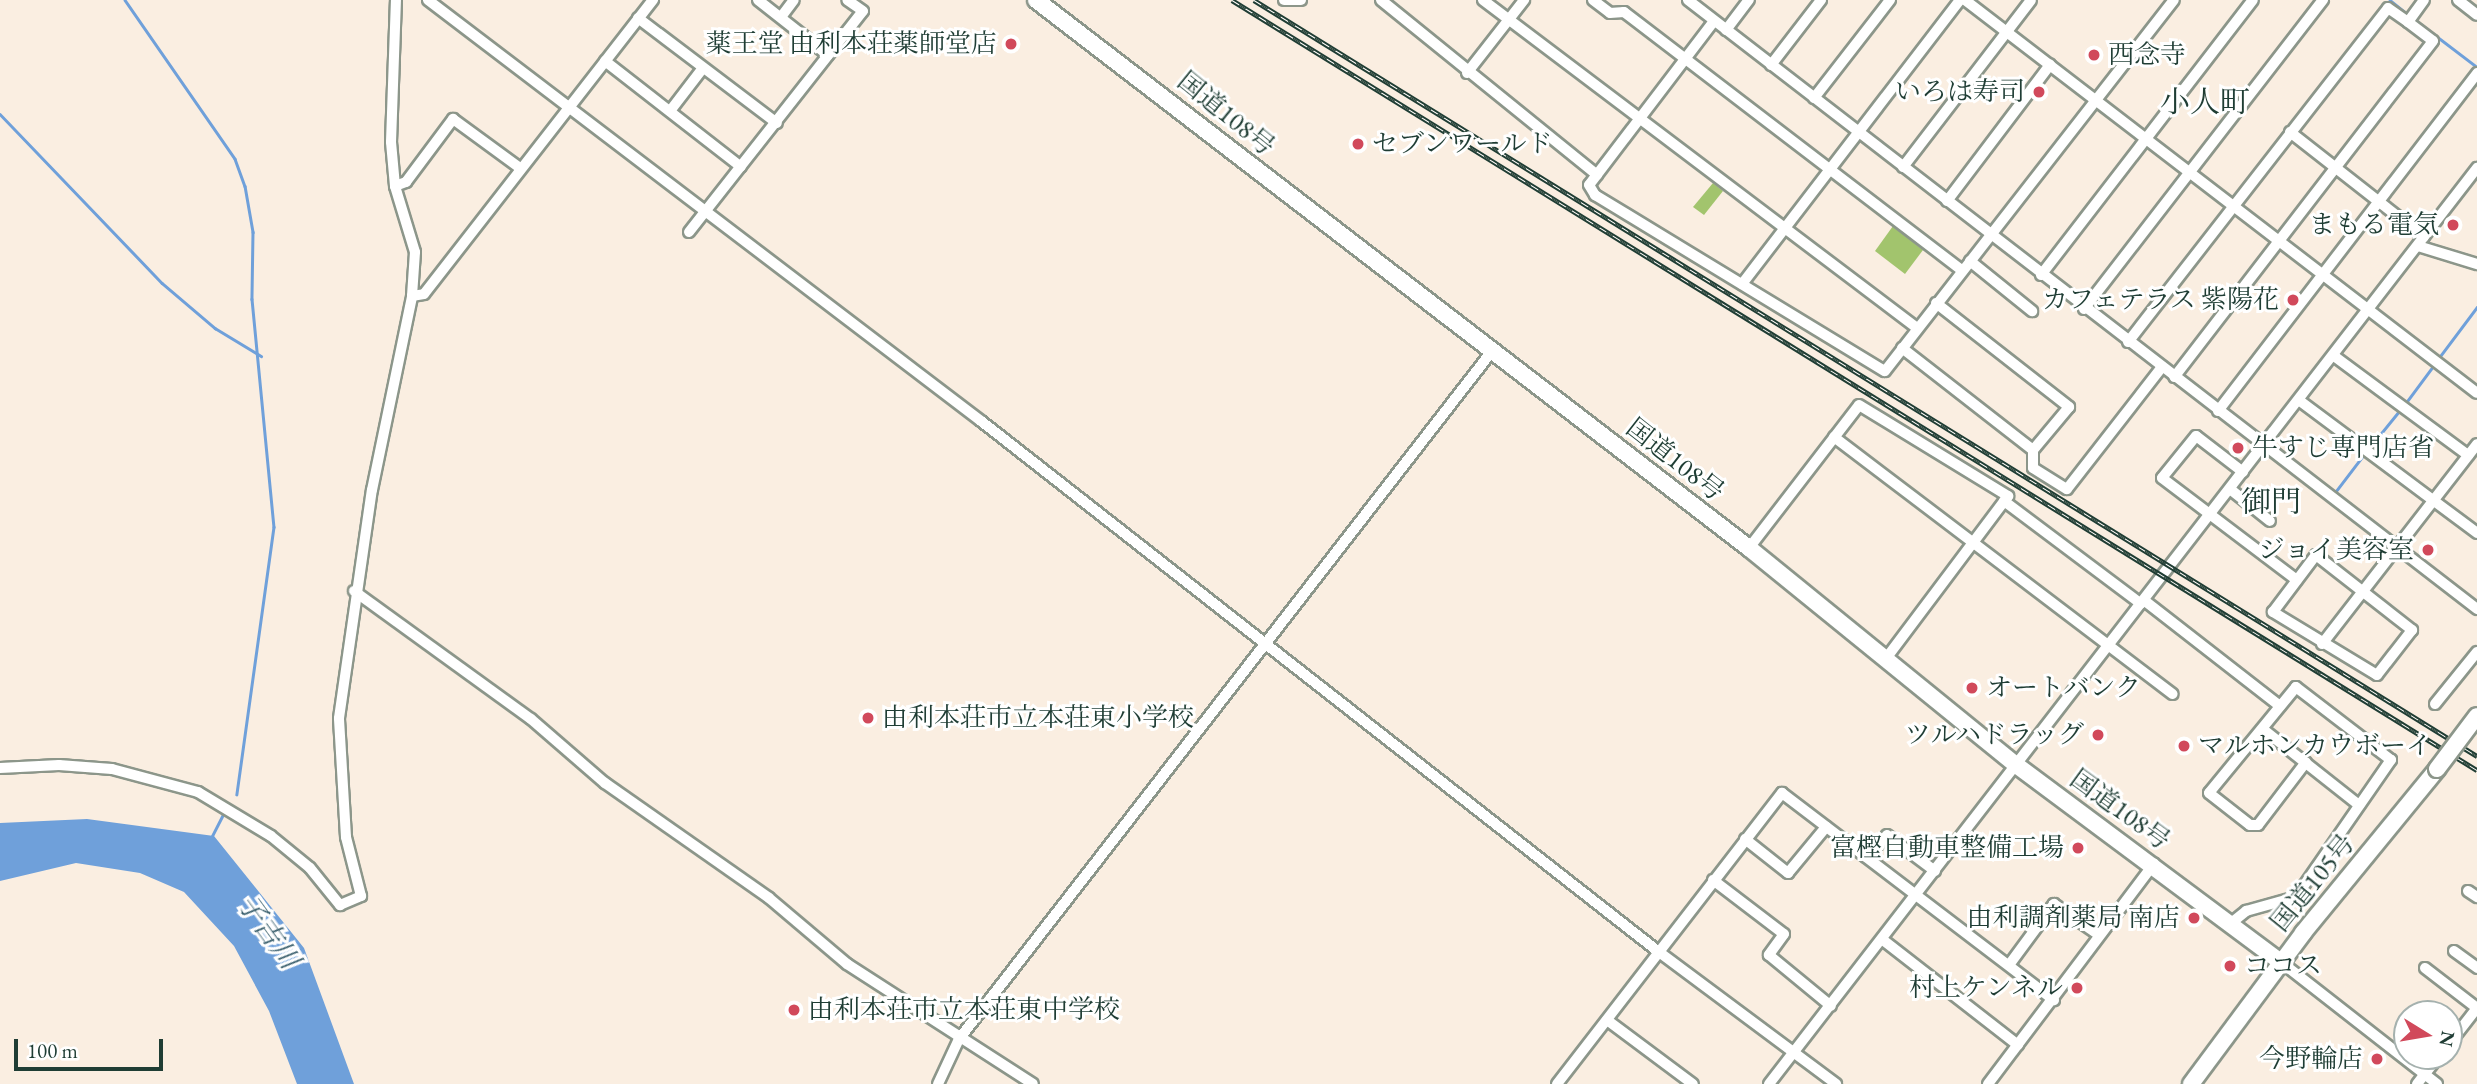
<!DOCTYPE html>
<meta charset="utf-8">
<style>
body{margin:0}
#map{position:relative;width:2477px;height:1084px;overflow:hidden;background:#faeee1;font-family:"EB Garamond","Noto Serif JP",serif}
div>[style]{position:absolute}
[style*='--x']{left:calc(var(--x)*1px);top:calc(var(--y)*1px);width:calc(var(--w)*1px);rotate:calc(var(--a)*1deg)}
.green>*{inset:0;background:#a2c46d}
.water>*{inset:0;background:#6fa0da}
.stream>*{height:2.5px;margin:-1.25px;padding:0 1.25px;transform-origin:1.25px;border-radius:1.25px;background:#6fa0da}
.roads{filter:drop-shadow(2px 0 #8c968a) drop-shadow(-2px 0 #8c968a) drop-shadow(0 2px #8c968a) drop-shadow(0 -2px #8c968a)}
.minor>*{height:10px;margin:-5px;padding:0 5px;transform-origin:5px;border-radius:5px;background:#fff}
.highway>*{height:16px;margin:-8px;padding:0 8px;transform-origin:8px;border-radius:8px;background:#fff}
.rail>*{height:5px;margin-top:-2.5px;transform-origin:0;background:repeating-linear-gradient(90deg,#fff 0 8px,#1f3d34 0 16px);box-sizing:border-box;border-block:2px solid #1f3d34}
.bridges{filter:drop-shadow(2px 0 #8c968a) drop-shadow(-2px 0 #8c968a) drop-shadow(0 2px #8c968a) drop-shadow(0 -2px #8c968a)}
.highway-bridge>*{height:16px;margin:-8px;padding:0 8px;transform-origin:8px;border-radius:8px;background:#fff}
.dots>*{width:19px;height:19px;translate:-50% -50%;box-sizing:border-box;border:4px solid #fff;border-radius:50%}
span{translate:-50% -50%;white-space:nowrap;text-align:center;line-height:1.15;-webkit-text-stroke:6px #fff;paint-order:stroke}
.poi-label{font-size:26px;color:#1f3d34}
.right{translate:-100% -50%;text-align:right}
.left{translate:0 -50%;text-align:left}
.street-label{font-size:26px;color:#1f3d34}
.water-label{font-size:28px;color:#3b606e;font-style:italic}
.quarter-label{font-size:30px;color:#1f3d34}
.north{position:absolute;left:2393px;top:1000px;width:70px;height:70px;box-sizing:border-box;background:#fff;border:2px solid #a5b1ae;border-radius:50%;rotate:101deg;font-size:19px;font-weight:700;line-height:28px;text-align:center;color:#1f3d34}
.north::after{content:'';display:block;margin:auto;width:24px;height:32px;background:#d1495b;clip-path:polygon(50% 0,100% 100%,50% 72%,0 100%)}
.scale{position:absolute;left:14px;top:1039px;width:149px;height:32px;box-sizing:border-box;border:4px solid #1f3d34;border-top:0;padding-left:9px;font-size:21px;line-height:24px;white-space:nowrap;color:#1f3d34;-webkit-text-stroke:5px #fff;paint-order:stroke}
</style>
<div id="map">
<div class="green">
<i style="clip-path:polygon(1713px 183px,1723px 191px,1704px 215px,1693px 207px)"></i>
<i style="clip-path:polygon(1893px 226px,1923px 250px,1905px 274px,1875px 251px)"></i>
</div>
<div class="water">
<i style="clip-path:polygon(87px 819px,214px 836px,304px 948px,354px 1084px,297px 1084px,269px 1011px,234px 946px,184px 892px,140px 873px,76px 863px,0 881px,0 823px)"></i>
</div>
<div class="stream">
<i style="--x:125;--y:0;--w:193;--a:55.3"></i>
<i style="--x:235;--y:159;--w:29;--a:70"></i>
<i style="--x:245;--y:186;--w:47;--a:80.1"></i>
<i style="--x:253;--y:232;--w:67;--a:90.9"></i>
<i style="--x:252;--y:299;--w:229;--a:84.5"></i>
<i style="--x:274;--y:527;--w:270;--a:97.9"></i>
<i style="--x:2390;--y:0;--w:19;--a:39"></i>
<i style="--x:2418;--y:22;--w:74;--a:37.3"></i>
<i style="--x:0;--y:114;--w:234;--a:46.2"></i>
<i style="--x:162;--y:283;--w:70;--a:40.3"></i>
<i style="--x:215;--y:328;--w:54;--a:31.3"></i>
<i style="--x:2438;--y:359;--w:65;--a:-53.1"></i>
<i style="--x:2405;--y:404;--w:49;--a:-53.4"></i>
<i style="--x:2370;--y:447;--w:48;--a:-51"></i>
<i style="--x:2333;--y:495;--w:53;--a:-52.7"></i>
<i style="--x:211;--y:838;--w:28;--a:-63"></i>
</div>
<div class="roads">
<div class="minor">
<i style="--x:428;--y:0;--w:695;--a:37.28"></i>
<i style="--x:981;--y:421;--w:861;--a:38.07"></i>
<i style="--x:1659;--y:952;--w:221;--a:36.7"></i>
<i style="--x:758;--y:0;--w:89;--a:38.2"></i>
<i style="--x:1284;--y:0;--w:17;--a:0"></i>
<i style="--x:1381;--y:0;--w:278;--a:39"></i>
<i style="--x:1483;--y:0;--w:544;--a:37.08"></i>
<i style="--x:1593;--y:0;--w:21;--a:37"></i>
<i style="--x:1610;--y:13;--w:14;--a:-4"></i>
<i style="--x:1624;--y:12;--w:424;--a:37.4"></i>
<i style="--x:1688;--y:0;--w:997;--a:37.66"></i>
<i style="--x:1965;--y:0;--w:645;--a:37.51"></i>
<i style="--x:2458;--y:0;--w:24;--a:38"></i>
<i style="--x:781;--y:17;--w:21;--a:-53"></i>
<i style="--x:638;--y:18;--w:174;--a:37.1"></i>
<i style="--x:1714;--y:21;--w:206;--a:127.3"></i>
<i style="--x:1589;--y:185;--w:12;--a:59"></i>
<i style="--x:1595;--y:195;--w:339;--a:31.3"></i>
<i style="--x:1885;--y:371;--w:470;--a:-52.1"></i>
<i style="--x:2408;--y:22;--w:27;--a:-54"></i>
<i style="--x:1726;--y:30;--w:38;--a:-53"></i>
<i style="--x:605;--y:61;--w:172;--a:37.9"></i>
<i style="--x:1771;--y:65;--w:82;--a:-52.4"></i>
<i style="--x:1467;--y:73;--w:93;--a:-52"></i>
<i style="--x:1814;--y:98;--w:124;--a:-52.2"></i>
<i style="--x:670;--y:111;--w:54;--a:-52.5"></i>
<i style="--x:2290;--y:132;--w:170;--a:38.1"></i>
<i style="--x:1903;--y:167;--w:210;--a:-52.5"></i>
<i style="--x:395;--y:186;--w:12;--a:-20"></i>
<i style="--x:406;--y:182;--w:79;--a:-53.3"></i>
<i style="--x:453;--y:119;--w:83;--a:36.2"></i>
<i style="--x:1947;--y:201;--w:171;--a:-52.9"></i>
<i style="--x:689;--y:232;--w:281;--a:-51.8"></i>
<i style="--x:863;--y:11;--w:19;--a:-145"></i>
<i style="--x:2418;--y:246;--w:62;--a:17"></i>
<i style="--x:1970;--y:261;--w:80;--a:38.9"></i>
<i style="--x:2041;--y:275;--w:347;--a:-52.4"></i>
<i style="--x:1742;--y:284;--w:358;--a:-52.5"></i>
<i style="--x:412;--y:296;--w:12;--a:-9"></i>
<i style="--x:424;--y:294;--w:373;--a:-52.1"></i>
<i style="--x:1936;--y:303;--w:169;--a:38"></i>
<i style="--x:2069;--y:407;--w:56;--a:129.9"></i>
<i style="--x:2084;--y:309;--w:391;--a:-52.3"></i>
<i style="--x:2128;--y:342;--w:423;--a:-52.1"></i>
<i style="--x:2388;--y:8;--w:24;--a:35"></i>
<i style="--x:2408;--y:22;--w:31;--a:37"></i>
<i style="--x:2433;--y:41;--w:424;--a:127.6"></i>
<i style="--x:1902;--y:348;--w:166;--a:37.9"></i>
<i style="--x:2033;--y:450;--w:18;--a:90"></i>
<i style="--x:2033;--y:468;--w:40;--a:32"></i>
<i style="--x:2067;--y:489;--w:155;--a:-52.1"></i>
<i style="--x:2334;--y:356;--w:167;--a:36.5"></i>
<i style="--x:2300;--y:401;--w:221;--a:36.7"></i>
<i style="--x:2218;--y:411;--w:426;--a:-52.5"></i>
<i style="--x:1834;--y:437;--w:425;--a:37.2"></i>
<i style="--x:2243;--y:472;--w:59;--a:-142.5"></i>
<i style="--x:2196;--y:436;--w:54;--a:129"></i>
<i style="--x:2162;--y:478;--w:169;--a:37.1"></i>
<i style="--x:2230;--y:489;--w:51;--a:38.7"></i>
<i style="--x:2004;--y:501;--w:171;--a:36.9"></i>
<i style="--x:1749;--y:548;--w:180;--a:-52.4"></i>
<i style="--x:1859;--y:405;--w:175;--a:31.4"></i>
<i style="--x:2008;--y:496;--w:205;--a:126.9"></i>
<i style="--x:2316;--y:555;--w:122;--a:38"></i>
<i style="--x:2412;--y:630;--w:57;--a:127.9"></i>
<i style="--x:2377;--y:675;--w:122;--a:-148.8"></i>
<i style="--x:2273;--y:612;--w:71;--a:-53"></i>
<i style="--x:354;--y:591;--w:218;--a:35.9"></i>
<i style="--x:531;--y:719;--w:98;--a:40.9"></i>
<i style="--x:605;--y:783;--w:200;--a:35"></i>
<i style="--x:769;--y:898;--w:102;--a:40.2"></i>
<i style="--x:847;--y:964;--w:221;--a:32.8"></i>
<i style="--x:2145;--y:601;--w:171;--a:37.9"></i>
<i style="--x:2322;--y:644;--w:253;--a:-52.2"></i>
<i style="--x:2435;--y:704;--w:67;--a:-51.1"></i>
<i style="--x:2264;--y:730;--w:121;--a:38.3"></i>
<i style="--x:0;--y:768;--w:59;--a:-2.9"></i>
<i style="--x:59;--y:765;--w:53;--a:4.3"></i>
<i style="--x:112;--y:769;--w:89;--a:15"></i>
<i style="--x:198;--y:792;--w:85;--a:31.1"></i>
<i style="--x:271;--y:836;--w:50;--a:39.4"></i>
<i style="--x:310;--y:868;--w:48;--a:51"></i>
<i style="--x:340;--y:905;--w:23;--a:-23"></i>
<i style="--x:361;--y:896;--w:61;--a:-104.3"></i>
<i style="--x:346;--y:837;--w:119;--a:-93.4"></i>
<i style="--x:339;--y:718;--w:230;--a:-81.8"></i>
<i style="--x:372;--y:490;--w:198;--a:-78.3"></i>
<i style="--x:412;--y:296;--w:44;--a:-86.1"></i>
<i style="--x:415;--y:252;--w:69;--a:-106.9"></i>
<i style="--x:395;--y:186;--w:44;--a:-95.2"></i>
<i style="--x:391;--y:142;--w:142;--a:-88"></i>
<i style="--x:1745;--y:839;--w:55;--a:38.3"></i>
<i style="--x:1788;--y:873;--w:60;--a:-50.4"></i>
<i style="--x:1866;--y:857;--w:30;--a:-46"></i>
<i style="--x:1887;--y:835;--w:60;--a:36.9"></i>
<i style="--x:1713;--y:880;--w:89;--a:37.3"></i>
<i style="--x:1784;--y:934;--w:26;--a:126"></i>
<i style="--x:1769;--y:955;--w:80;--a:39.4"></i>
<i style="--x:2468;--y:891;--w:11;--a:34"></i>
<i style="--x:2230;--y:924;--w:21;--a:-39"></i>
<i style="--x:2246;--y:911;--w:52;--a:-15.6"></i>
<i style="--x:2296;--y:897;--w:167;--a:-55.3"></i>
<i style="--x:2391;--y:760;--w:120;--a:-142.5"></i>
<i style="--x:2296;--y:687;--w:137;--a:129.4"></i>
<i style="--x:2209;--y:793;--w:52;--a:38"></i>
<i style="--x:2250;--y:825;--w:8;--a:0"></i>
<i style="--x:2258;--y:825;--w:79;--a:-52.7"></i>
<i style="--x:1883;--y:940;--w:171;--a:37.9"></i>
<i style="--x:2454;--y:951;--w:29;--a:36"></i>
<i style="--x:2281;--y:962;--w:198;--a:38"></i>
<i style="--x:2009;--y:965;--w:76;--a:-53.6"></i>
<i style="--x:2054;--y:904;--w:55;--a:34.6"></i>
<i style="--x:2425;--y:968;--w:66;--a:37.6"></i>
<i style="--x:2477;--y:1008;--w:46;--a:127.9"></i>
<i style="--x:1607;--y:1020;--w:107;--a:36.7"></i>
<i style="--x:938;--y:1084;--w:50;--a:-65"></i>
<i style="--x:959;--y:1039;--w:870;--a:-52.23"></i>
<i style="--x:1557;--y:1084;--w:368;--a:-52.3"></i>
<i style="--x:1782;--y:793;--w:342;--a:37.3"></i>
<i style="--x:1769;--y:1084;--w:1158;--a:-52.3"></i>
<i style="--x:1988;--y:1084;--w:276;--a:-53"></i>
<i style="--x:2417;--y:1084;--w:36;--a:-52"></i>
</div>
<div class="highway">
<i style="--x:1036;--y:0;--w:899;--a:37.55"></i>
<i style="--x:1749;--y:548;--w:343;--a:39.1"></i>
<i style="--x:2015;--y:764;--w:332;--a:36.7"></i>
<i style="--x:2191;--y:1084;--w:188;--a:-53.4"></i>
<i style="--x:2303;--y:933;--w:212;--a:-50.7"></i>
</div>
</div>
<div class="rail">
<i style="--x:1232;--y:0;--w:1464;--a:31.74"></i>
<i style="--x:1254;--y:0;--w:1438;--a:31.72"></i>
</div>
<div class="bridges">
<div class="highway-bridge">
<i style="--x:2437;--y:769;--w:66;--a:-53"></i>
</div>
</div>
<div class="dots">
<i style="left:1011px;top:44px;background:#d1495b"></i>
<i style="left:2094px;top:55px;background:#d1495b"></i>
<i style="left:2039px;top:92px;background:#d1495b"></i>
<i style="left:1358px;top:144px;background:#d1495b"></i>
<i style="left:2453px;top:225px;background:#d1495b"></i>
<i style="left:2293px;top:300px;background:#d1495b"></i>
<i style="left:2238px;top:448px;background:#d1495b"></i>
<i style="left:2428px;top:550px;background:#d1495b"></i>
<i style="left:1972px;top:688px;background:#d1495b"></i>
<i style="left:868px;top:718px;background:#d1495b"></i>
<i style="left:2098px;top:735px;background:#d1495b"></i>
<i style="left:2184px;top:746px;background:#d1495b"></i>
<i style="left:2078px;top:848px;background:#d1495b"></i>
<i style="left:2194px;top:918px;background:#d1495b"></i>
<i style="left:2230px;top:966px;background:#d1495b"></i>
<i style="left:2077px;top:988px;background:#d1495b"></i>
<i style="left:794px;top:1010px;background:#d1495b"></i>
<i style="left:2377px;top:1059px;background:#d1495b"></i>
</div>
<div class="poi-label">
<span class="right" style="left:997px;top:44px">薬王堂 由利本荘薬師堂店</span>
<span class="left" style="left:2108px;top:55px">西念寺</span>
<span class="right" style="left:2025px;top:92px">いろは寿司</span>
<span class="left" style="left:1372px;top:144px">セブンワールド</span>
<span class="right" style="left:2439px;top:225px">まもる電気</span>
<span class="right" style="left:2279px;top:300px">カフェテラス 紫陽花</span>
<span class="left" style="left:2252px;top:448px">牛すじ専門店省</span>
<span class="right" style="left:2414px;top:550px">ジョイ美容室</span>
<span class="left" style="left:1986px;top:688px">オートバンク</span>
<span class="left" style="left:882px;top:718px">由利本荘市立本荘東小学校</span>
<span class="right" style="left:2084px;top:735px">ツルハドラッグ</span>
<span class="left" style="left:2198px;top:746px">マルホンカウボーイ</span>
<span class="right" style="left:2064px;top:848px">富樫自動車整備工場</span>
<span class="right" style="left:2180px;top:918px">由利調剤薬局 南店</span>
<span class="left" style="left:2244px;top:966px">ココス</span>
<span class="right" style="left:2063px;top:988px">村上ケンネル</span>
<span class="left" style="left:808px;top:1010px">由利本荘市立本荘東中学校</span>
<span class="right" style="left:2363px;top:1059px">今野輪店</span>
</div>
<div class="street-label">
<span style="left:1226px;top:114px;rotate:39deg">国道108号</span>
<span style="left:1675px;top:460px;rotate:38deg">国道108号</span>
<span style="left:2120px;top:810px;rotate:36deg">国道108号</span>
<span style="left:2313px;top:883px;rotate:-51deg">国道105号</span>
</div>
<div class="water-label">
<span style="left:269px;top:931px;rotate:54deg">子吉川</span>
</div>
<div class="quarter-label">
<span style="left:2205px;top:102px">小人町</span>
<span style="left:2271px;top:502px">御門</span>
</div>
<div class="north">N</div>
<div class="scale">100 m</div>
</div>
